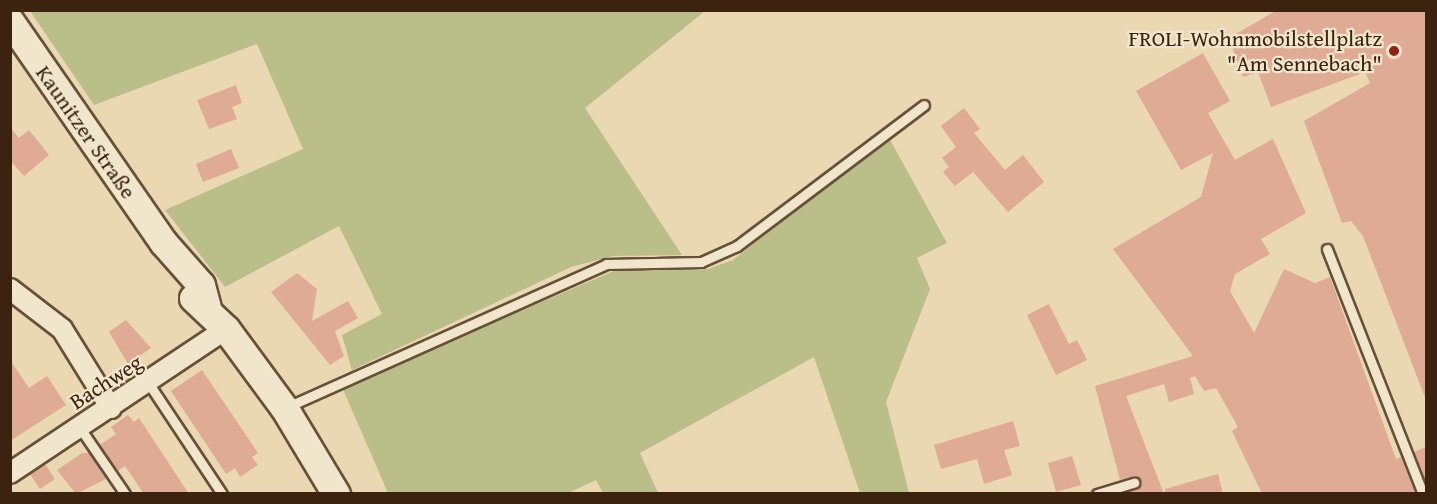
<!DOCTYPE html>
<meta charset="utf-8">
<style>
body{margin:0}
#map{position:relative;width:1437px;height:504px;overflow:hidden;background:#e9d8b1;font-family:"Gentium Book Plus",serif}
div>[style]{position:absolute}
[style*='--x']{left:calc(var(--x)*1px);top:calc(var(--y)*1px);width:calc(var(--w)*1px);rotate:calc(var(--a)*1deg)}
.green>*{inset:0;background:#babe89}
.building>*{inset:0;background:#dfab94}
.roads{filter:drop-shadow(2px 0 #675038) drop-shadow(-2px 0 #675038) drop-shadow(0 2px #675038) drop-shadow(0 -2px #675038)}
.lane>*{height:9px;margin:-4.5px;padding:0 4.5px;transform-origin:4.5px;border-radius:4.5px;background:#f1e6cc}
.street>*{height:20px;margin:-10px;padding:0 10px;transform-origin:10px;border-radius:10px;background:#f1e6cc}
.secondary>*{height:27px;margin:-13.5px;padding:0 13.5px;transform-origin:13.5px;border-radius:13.5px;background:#f1e6cc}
.dots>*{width:16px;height:16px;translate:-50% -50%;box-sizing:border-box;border:3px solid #f1e6cc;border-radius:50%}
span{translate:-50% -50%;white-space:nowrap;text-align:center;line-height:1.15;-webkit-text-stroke:4.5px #f1e6cc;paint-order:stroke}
.poi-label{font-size:22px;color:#3c2310}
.right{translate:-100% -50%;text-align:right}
.street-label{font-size:22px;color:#3c2310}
.frame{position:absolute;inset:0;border:12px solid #3c2310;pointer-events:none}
</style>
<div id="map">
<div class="green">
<i style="clip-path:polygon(30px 11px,705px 11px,585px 108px,682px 255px,613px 256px,571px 267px,352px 370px,342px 335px,382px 314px,339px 226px,225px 287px,165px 210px,303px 149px,257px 44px,94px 105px)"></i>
<i style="clip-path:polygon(889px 138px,947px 243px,917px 258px,930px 289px,886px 402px,909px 493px,860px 493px,814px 357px,640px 453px,658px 493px,603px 493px,596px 480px,568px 493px,388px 493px,342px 387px,614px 271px,708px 269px,733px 260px)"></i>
</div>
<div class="building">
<i style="clip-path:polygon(1277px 10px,1426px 10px,1426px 400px,1363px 236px,1351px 221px,1342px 223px,1304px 121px,1370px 83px,1365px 72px,1271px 107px,1258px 72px,1243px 77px,1229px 38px)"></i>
<i style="clip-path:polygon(1203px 53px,1230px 101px,1208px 113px,1235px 160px,1273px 139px,1306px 213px,1261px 239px,1270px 254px,1235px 274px,1230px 291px,1254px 333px,1284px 269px,1315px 283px,1330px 277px,1396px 459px,1401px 457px,1416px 494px,1262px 494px,1232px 431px,1238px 427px,1216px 388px,1204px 391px,1195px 376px,1190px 378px,1194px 394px,1169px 402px,1164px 384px,1126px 396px,1164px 494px,1124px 494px,1141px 482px,1135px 476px,1120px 480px,1095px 386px,1193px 356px,1113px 249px,1201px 197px,1213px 153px,1181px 170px,1136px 91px)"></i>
<i style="clip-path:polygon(236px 85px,242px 103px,232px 107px,237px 119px,209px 129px,197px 100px)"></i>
<i style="clip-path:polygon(964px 108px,980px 129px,974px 133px,1005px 170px,1023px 155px,1044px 182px,1008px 212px,973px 172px,955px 186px,943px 172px,949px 167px,942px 158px,956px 147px,941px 126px)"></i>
<i style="clip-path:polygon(10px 127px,19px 138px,29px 130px,49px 155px,24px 176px,10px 160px)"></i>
<i style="clip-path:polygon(231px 149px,239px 168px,203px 182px,196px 164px)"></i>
<i style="clip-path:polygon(297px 273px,317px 289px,312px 321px,348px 301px,358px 318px,335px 331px,344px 356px,330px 365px,271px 292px)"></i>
<i style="clip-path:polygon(1049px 304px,1069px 344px,1077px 340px,1087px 360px,1056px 375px,1027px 315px)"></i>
<i style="clip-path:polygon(126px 320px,151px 348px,128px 364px,109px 332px)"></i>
<i style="clip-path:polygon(10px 360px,29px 388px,47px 376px,66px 405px,10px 441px)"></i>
<i style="clip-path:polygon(202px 370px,258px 453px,252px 457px,258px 465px,240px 477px,235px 468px,226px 474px,171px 391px)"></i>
<i style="clip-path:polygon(128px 415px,134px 422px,139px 418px,189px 494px,144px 494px,125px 466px,118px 471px,100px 445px,116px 434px,111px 427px)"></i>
<i style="clip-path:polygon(1013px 421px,1020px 446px,1004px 450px,1012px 475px,984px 484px,977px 459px,941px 469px,934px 445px)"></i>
<i style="clip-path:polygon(1426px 447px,1426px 484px,1414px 452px)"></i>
<i style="clip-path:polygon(82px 453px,89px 453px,106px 479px,76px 494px,57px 470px)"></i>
<i style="clip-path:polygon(1072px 456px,1081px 485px,1056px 492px,1048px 463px)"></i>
<i style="clip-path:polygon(45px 464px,55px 479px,40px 489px,30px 474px)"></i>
<i style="clip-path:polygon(1218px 474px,1223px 494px,1165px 494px,1165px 489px)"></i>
</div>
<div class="roads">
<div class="lane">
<i style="--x:1327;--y:249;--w:263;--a:68.6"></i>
<i style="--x:149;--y:384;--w:132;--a:56.4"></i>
<i style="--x:287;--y:407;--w:350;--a:-24.1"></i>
<i style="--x:606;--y:264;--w:95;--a:-1.2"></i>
<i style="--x:701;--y:262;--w:39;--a:-24"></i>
<i style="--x:737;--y:246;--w:234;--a:-37"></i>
<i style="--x:80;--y:428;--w:80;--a:55.7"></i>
<i style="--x:1097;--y:494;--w:39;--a:-17"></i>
</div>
<div class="street">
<i style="--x:10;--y:289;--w:66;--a:37.6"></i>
<i style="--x:62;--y:329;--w:93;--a:58.2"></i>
<i style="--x:10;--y:473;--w:260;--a:-33.7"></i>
</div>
<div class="secondary">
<i style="--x:10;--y:21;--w:269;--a:55.3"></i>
<i style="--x:163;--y:242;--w:57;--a:48.5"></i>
<i style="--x:201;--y:285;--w:23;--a:75"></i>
<i style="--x:193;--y:298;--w:45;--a:43.2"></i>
<i style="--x:226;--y:329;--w:99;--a:53.6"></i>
<i style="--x:285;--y:409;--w:99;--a:59"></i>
</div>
</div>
<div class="dots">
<i style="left:1394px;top:51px;background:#8f2418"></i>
</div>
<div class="poi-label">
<span class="right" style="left:1382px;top:51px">FROLI-Wohnmobilstellplatz<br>"Am Sennebach"</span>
</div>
<div class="street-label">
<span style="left:86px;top:132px;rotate:55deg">Kaunitzer Straße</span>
<span style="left:106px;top:382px;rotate:-33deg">Bachweg</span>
</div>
<div class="frame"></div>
</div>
